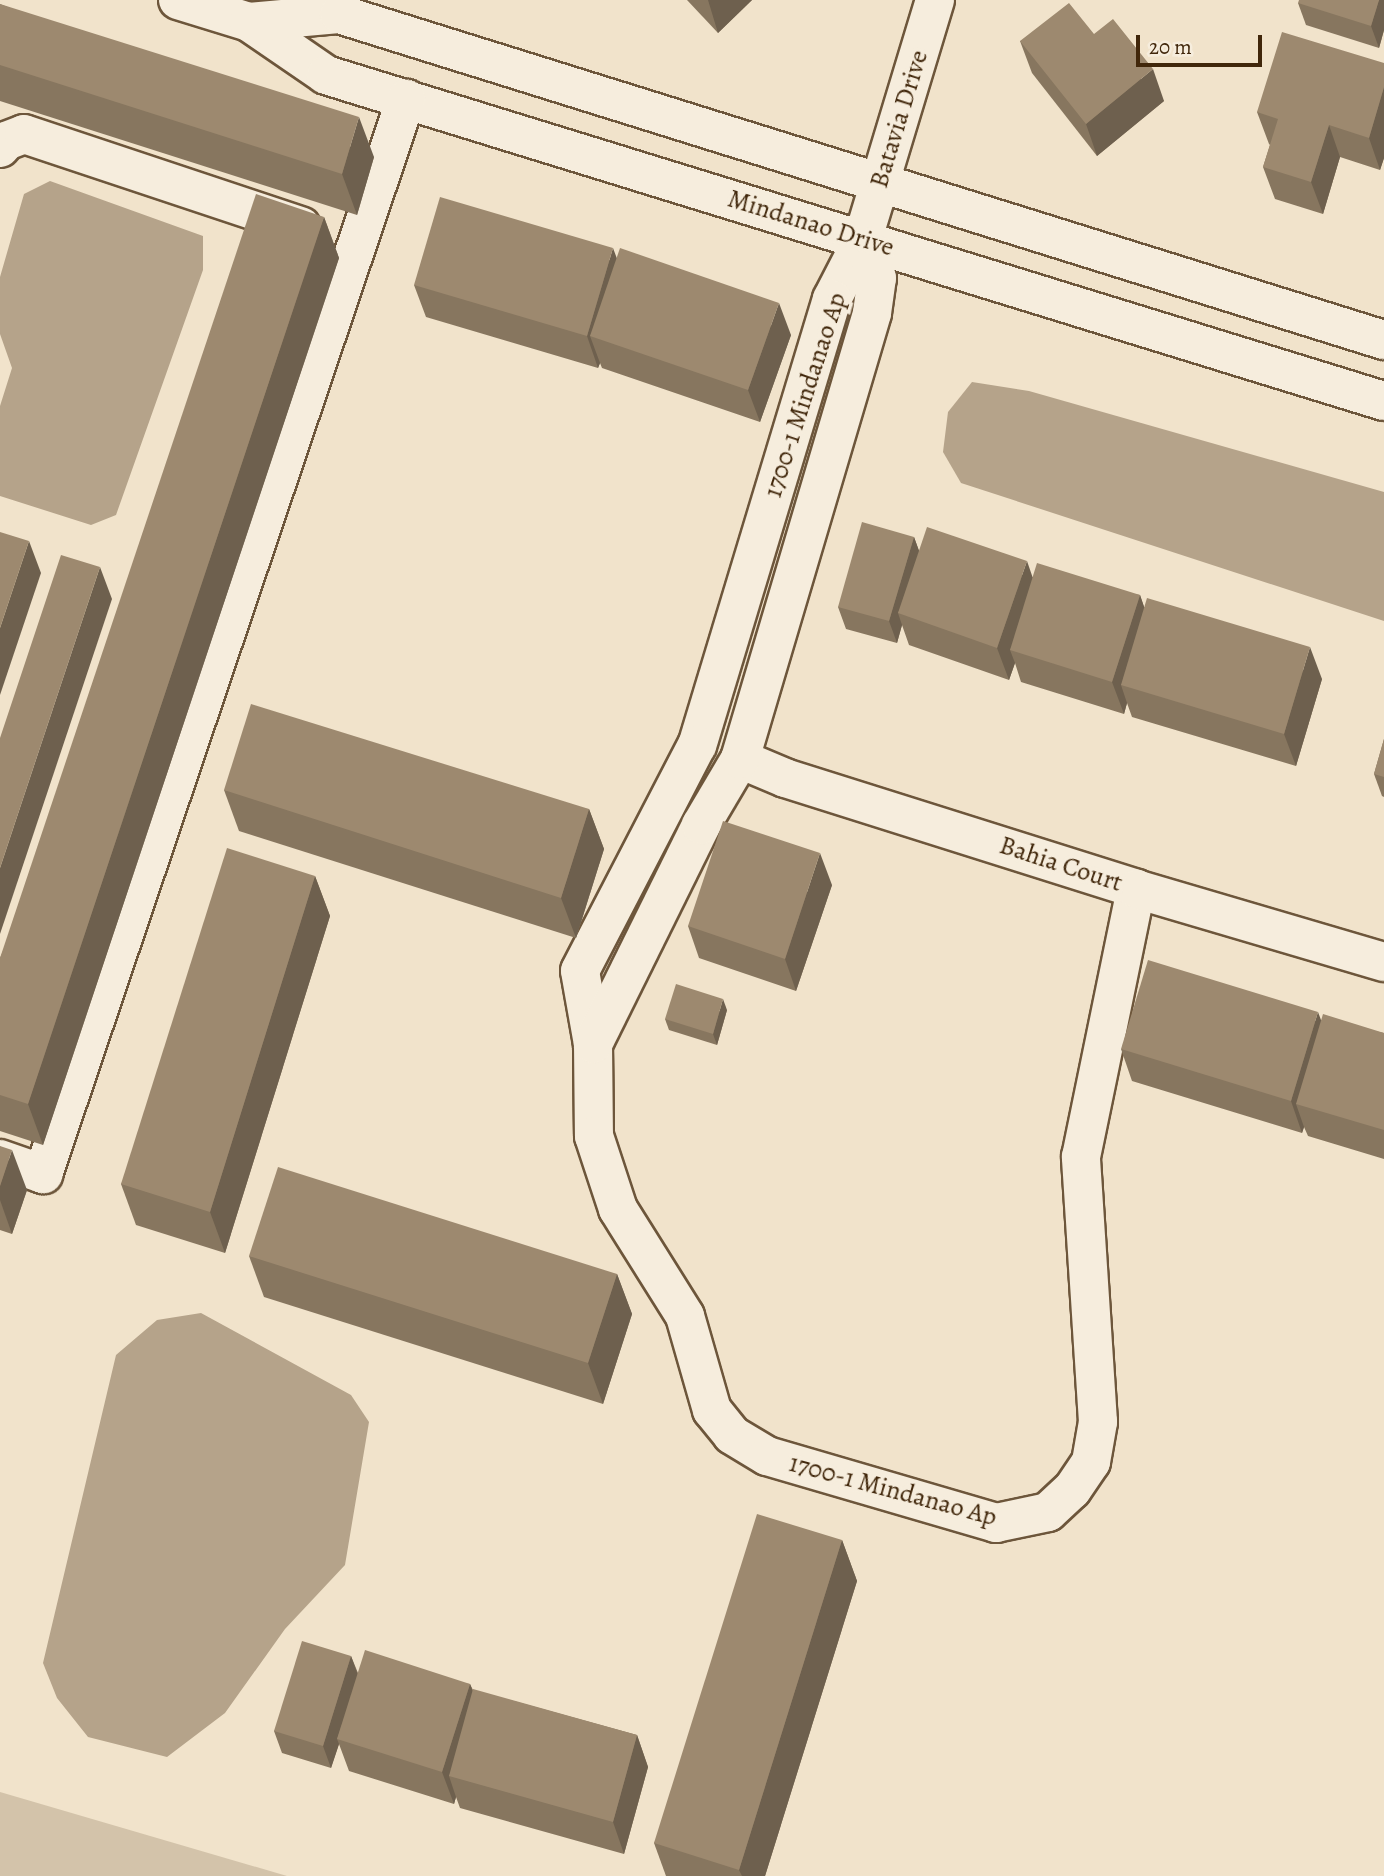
<!DOCTYPE html>
<style>
body{margin:0}
#map{position:relative;width:1384px;height:1876px;overflow:hidden;background:#f1e3cb;font-family:Alegreya,serif}
div>[style]{position:absolute}
[style*='--x']{left:calc(var(--x)*1px);top:calc(var(--y)*1px);width:calc(var(--w)*1px);rotate:calc(var(--a)*1deg)}
.green>*{inset:0;background:#d3c3aa}
.water>*{inset:0;background:#b5a38a}
.roads{filter:drop-shadow(2px 0 #6d563b) drop-shadow(-2px 0 #6d563b) drop-shadow(0 2px #6d563b) drop-shadow(0 -2px #6d563b)}
.minor>*{height:38px;margin:-19px;padding:0 19px;transform-origin:19px;border-radius:19px;background:#f6eddd}
.wall>*{inset:0;background:#87765f}
.shaded-wall>*{inset:0;background:#6e604e}
.building>*{inset:0;background:#9d896f}
span{translate:-50% -50%;white-space:nowrap;text-align:center;line-height:1.15;-webkit-text-stroke:7px #f6eddd;paint-order:stroke}
.street-label{font-size:26px;color:#41270b}
.scale{position:absolute;left:1136px;top:35px;width:126px;height:32px;box-sizing:border-box;border:4px solid #41270b;border-top:0;padding-left:9px;font-size:21px;line-height:24px;white-space:nowrap;color:#41270b;-webkit-text-stroke:5px #f6eddd;paint-order:stroke}
</style>
<div id="map">
<div class="green">
<i style="clip-path:polygon(0 1792px,287px 1876px,0 1876px)"></i>
</div>
<div class="water">
<i style="clip-path:polygon(50px 181px,203px 236px,203px 270px,116px 515px,91px 525px,0 496px,0 406px,12px 368px,0 334px,0 277px,24px 194px)"></i>
<i style="clip-path:polygon(972px 382px,1029px 391px,1384px 492px,1384px 621px,961px 483px,943px 452px,948px 412px)"></i>
<i style="clip-path:polygon(201px 1313px,351px 1395px,369px 1422px,345px 1565px,285px 1629px,225px 1713px,167px 1757px,88px 1737px,57px 1698px,43px 1663px,116px 1355px,157px 1320px)"></i>
</div>
<div class="roads">
<div class="minor">
<i style="--x:178;--y:0;--w:74;--a:17.2"></i>
<i style="--x:249;--y:22;--w:93;--a:34.5"></i>
<i style="--x:326;--y:75;--w:1107;--a:17.13"></i>
<i style="--x:935;--y:0;--w:250;--a:106.8"></i>
<i style="--x:863;--y:239;--w:68;--a:117.3"></i>
<i style="--x:832;--y:299;--w:466;--a:106.8"></i>
<i style="--x:697;--y:745;--w:254;--a:117.4"></i>
<i style="--x:580;--y:971;--w:74;--a:79.9"></i>
<i style="--x:593;--y:1044;--w:92;--a:89.4"></i>
<i style="--x:594;--y:1136;--w:77;--a:71.8"></i>
<i style="--x:618;--y:1209;--w:126;--a:57.9"></i>
<i style="--x:685;--y:1316;--w:98;--a:74"></i>
<i style="--x:712;--y:1410;--w:32;--a:51"></i>
<i style="--x:732;--y:1435;--w:41;--a:31"></i>
<i style="--x:767;--y:1456;--w:239;--a:16.3"></i>
<i style="--x:996;--y:1523;--w:53;--a:-11.9"></i>
<i style="--x:1048;--y:1512;--w:33;--a:-43"></i>
<i style="--x:1072;--y:1490;--w:34;--a:-56"></i>
<i style="--x:1091;--y:1462;--w:41;--a:-80.1"></i>
<i style="--x:1098;--y:1422;--w:266;--a:-93.7"></i>
<i style="--x:1081;--y:1157;--w:274;--a:-78.4"></i>
<i style="--x:249;--y:22;--w:90;--a:-5.1"></i>
<i style="--x:339;--y:14;--w:1095;--a:17.33"></i>
<i style="--x:0;--y:148;--w:9;--a:-49"></i>
<i style="--x:6;--y:141;--w:19;--a:-21"></i>
<i style="--x:24;--y:134;--w:292;--a:18.4"></i>
<i style="--x:740;--y:759;--w:49;--a:22.9"></i>
<i style="--x:785;--y:778;--w:368;--a:17.5"></i>
<i style="--x:1136;--y:889;--w:259;--a:16.4"></i>
<i style="--x:593;--y:1044;--w:244;--a:-63.7"></i>
<i style="--x:701;--y:825;--w:77;--a:-59.4"></i>
<i style="--x:740;--y:759;--w:465;--a:-73.5"></i>
<i style="--x:872;--y:313;--w:35;--a:-82"></i>
<i style="--x:877;--y:278;--w:41;--a:-109.7"></i>
<i style="--x:0;--y:1159;--w:46;--a:19.2"></i>
<i style="--x:43;--y:1174;--w:1135;--a:-71.34"></i>
</div>
</div>
<div class="wall">
<i style="clip-path:polygon(687px 0,752px 0,718px 33px)"></i>
<i style="clip-path:polygon(1384px 0,1384px 30px,1379px 48px,1306px 25px,1298px 3px)"></i>
<i style="clip-path:polygon(0 4px,374px 157px,357px 215px,0 101px)"></i>
<i style="clip-path:polygon(1094px 34px,1164px 101px,1097px 156px,1032px 73px,1020px 41px)"></i>
<i style="clip-path:polygon(1384px 63px,1384px 158px,1380px 170px,1340px 157px,1323px 214px,1275px 199px,1263px 167px,1270px 145px,1269px 144px,1257px 112px)"></i>
<i style="clip-path:polygon(324px 217px,339px 258px,43px 1145px,0 1131px,0 958px)"></i>
<i style="clip-path:polygon(617px 259px,791px 335px,760px 422px,602px 368px,600px 363px,598px 368px,426px 317px,414px 285px)"></i>
<i style="clip-path:polygon(914px 537px,919px 551px,1032px 577px,1140px 595px,1144px 607px,1322px 679px,1296px 766px,1132px 717px,1127px 703px,1124px 714px,1021px 682px,1015px 663px,1009px 680px,909px 645px,902px 625px,897px 643px,846px 629px,838px 607px)"></i>
<i style="clip-path:polygon(1384px 739px,1384px 797px,1382px 796px,1374px 774px)"></i>
<i style="clip-path:polygon(224px 790px,589px 809px,604px 849px,576px 938px,239px 831px)"></i>
<i style="clip-path:polygon(315px 876px,330px 916px,225px 1253px,136px 1225px,121px 1184px)"></i>
<i style="clip-path:polygon(832px 885px,796px 991px,699px 958px,688px 926px)"></i>
<i style="clip-path:polygon(727px 1010px,717px 1045px,669px 1030px,665px 1019px)"></i>
<i style="clip-path:polygon(1321px 1020px,1384px 1033px,1384px 1159px,1308px 1136px,1304px 1127px,1302px 1133px,1132px 1081px,1121px 1049px)"></i>
<i style="clip-path:polygon(0 1146px,27px 1190px,12px 1234px,0 1230px)"></i>
<i style="clip-path:polygon(249px 1256px,617px 1274px,632px 1314px,603px 1404px,264px 1297px)"></i>
<i style="clip-path:polygon(842px 1540px,857px 1581px,765px 1876px,666px 1876px,654px 1843px)"></i>
<i style="clip-path:polygon(351px 1656px,358px 1673px,470px 1684px,473px 1690px,637px 1735px,648px 1767px,624px 1854px,460px 1808px,456px 1797px,454px 1804px,349px 1771px,339px 1744px,331px 1768px,282px 1753px,274px 1731px)"></i>
</div>
<div class="shaded-wall">
<i style="clip-path:polygon(708px 0,752px 0,718px 33px)"></i>
<i style="clip-path:polygon(1379px 0,1384px 0,1384px 30px,1379px 48px,1371px 26px)"></i>
<i style="clip-path:polygon(1153px 69px,1164px 101px,1097px 156px,1086px 124px)"></i>
<i style="clip-path:polygon(1384px 87px,1384px 158px,1380px 170px,1369px 138px)"></i>
<i style="clip-path:polygon(359px 117px,374px 157px,357px 215px,342px 174px)"></i>
<i style="clip-path:polygon(1329px 125px,1340px 157px,1323px 214px,1311px 182px)"></i>
<i style="clip-path:polygon(324px 217px,339px 258px,43px 1145px,28px 1104px)"></i>
<i style="clip-path:polygon(613px 248px,625px 280px,590px 336px,600px 363px,598px 368px,587px 336px)"></i>
<i style="clip-path:polygon(779px 303px,791px 335px,760px 422px,748px 390px)"></i>
<i style="clip-path:polygon(914px 537px,922px 559px,898px 613px,902px 625px,897px 643px,889px 621px)"></i>
<i style="clip-path:polygon(29px 541px,41px 573px,0 695px,0 628px)"></i>
<i style="clip-path:polygon(1027px 561px,1038px 593px,1010px 650px,1015px 663px,1009px 680px,997px 648px)"></i>
<i style="clip-path:polygon(100px 567px,112px 599px,0 934px,0 868px)"></i>
<i style="clip-path:polygon(1140px 595px,1151px 627px,1121px 685px,1127px 703px,1124px 714px,1112px 682px)"></i>
<i style="clip-path:polygon(1310px 647px,1322px 679px,1296px 766px,1284px 734px)"></i>
<i style="clip-path:polygon(589px 809px,604px 849px,576px 938px,561px 898px)"></i>
<i style="clip-path:polygon(820px 853px,832px 885px,796px 991px,785px 959px)"></i>
<i style="clip-path:polygon(315px 876px,330px 916px,225px 1253px,210px 1212px)"></i>
<i style="clip-path:polygon(723px 999px,727px 1010px,717px 1045px,713px 1034px)"></i>
<i style="clip-path:polygon(1318px 1012px,1330px 1044px,1296px 1104px,1304px 1127px,1302px 1133px,1291px 1101px)"></i>
<i style="clip-path:polygon(12px 1150px,27px 1190px,12px 1234px,0 1200px,0 1186px)"></i>
<i style="clip-path:polygon(617px 1274px,632px 1314px,603px 1404px,588px 1363px)"></i>
<i style="clip-path:polygon(842px 1540px,857px 1581px,765px 1876px,742px 1876px,739px 1870px)"></i>
<i style="clip-path:polygon(351px 1656px,359px 1678px,337px 1739px,339px 1744px,331px 1768px,323px 1746px)"></i>
<i style="clip-path:polygon(470px 1684px,482px 1716px,449px 1776px,456px 1797px,454px 1804px,442px 1772px)"></i>
<i style="clip-path:polygon(637px 1735px,648px 1767px,624px 1854px,613px 1822px)"></i>
</div>
<div class="building">
<i style="clip-path:polygon(1299px 0,1379px 0,1371px 26px,1298px 3px)"></i>
<i style="clip-path:polygon(1069px 3px,1094px 34px,1113px 19px,1153px 69px,1086px 124px,1020px 41px)"></i>
<i style="clip-path:polygon(0 4px,359px 117px,342px 174px,0 65px)"></i>
<i style="clip-path:polygon(1282px 32px,1384px 63px,1384px 87px,1369px 138px,1329px 125px,1311px 182px,1263px 167px,1278px 119px,1257px 112px)"></i>
<i style="clip-path:polygon(256px 194px,324px 217px,28px 1104px,0 1095px,0 958px)"></i>
<i style="clip-path:polygon(440px 197px,613px 248px,587px 336px,414px 285px)"></i>
<i style="clip-path:polygon(620px 248px,779px 303px,748px 390px,590px 336px)"></i>
<i style="clip-path:polygon(862px 522px,914px 537px,889px 621px,838px 607px)"></i>
<i style="clip-path:polygon(927px 527px,1027px 561px,997px 648px,898px 613px)"></i>
<i style="clip-path:polygon(0 532px,29px 541px,0 628px)"></i>
<i style="clip-path:polygon(61px 555px,100px 567px,0 868px,0 738px)"></i>
<i style="clip-path:polygon(1037px 563px,1140px 595px,1112px 682px,1010px 650px)"></i>
<i style="clip-path:polygon(1147px 598px,1310px 647px,1284px 734px,1121px 685px)"></i>
<i style="clip-path:polygon(251px 704px,589px 809px,561px 898px,224px 790px)"></i>
<i style="clip-path:polygon(1384px 739px,1384px 777px,1374px 774px)"></i>
<i style="clip-path:polygon(723px 821px,820px 853px,785px 959px,688px 926px)"></i>
<i style="clip-path:polygon(227px 848px,315px 876px,210px 1212px,121px 1184px)"></i>
<i style="clip-path:polygon(1148px 960px,1318px 1012px,1291px 1101px,1121px 1049px)"></i>
<i style="clip-path:polygon(676px 984px,723px 999px,713px 1034px,665px 1019px)"></i>
<i style="clip-path:polygon(1323px 1014px,1384px 1033px,1384px 1130px,1296px 1104px)"></i>
<i style="clip-path:polygon(0 1146px,12px 1150px,0 1186px)"></i>
<i style="clip-path:polygon(278px 1167px,617px 1274px,588px 1363px,249px 1256px)"></i>
<i style="clip-path:polygon(757px 1514px,842px 1540px,739px 1870px,654px 1843px)"></i>
<i style="clip-path:polygon(302px 1641px,351px 1656px,323px 1746px,274px 1731px)"></i>
<i style="clip-path:polygon(365px 1650px,470px 1684px,442px 1772px,337px 1739px)"></i>
<i style="clip-path:polygon(473px 1689px,637px 1735px,613px 1822px,449px 1776px)"></i>
</div>
<div class="street-label">
<span style="left:899px;top:119px;rotate:-73deg">Batavia Drive</span>
<span style="left:811px;top:223px;rotate:17deg">Mindanao Drive</span>
<span style="left:805px;top:395px;rotate:-72deg">1700-1 Mindanao Ap</span>
<span style="left:1061px;top:864px;rotate:18deg">Bahia Court</span>
<span style="left:893px;top:1490px;rotate:15deg">1700-1 Mindanao Ap</span>
</div>
<div class="scale">20 m</div>
</div>
